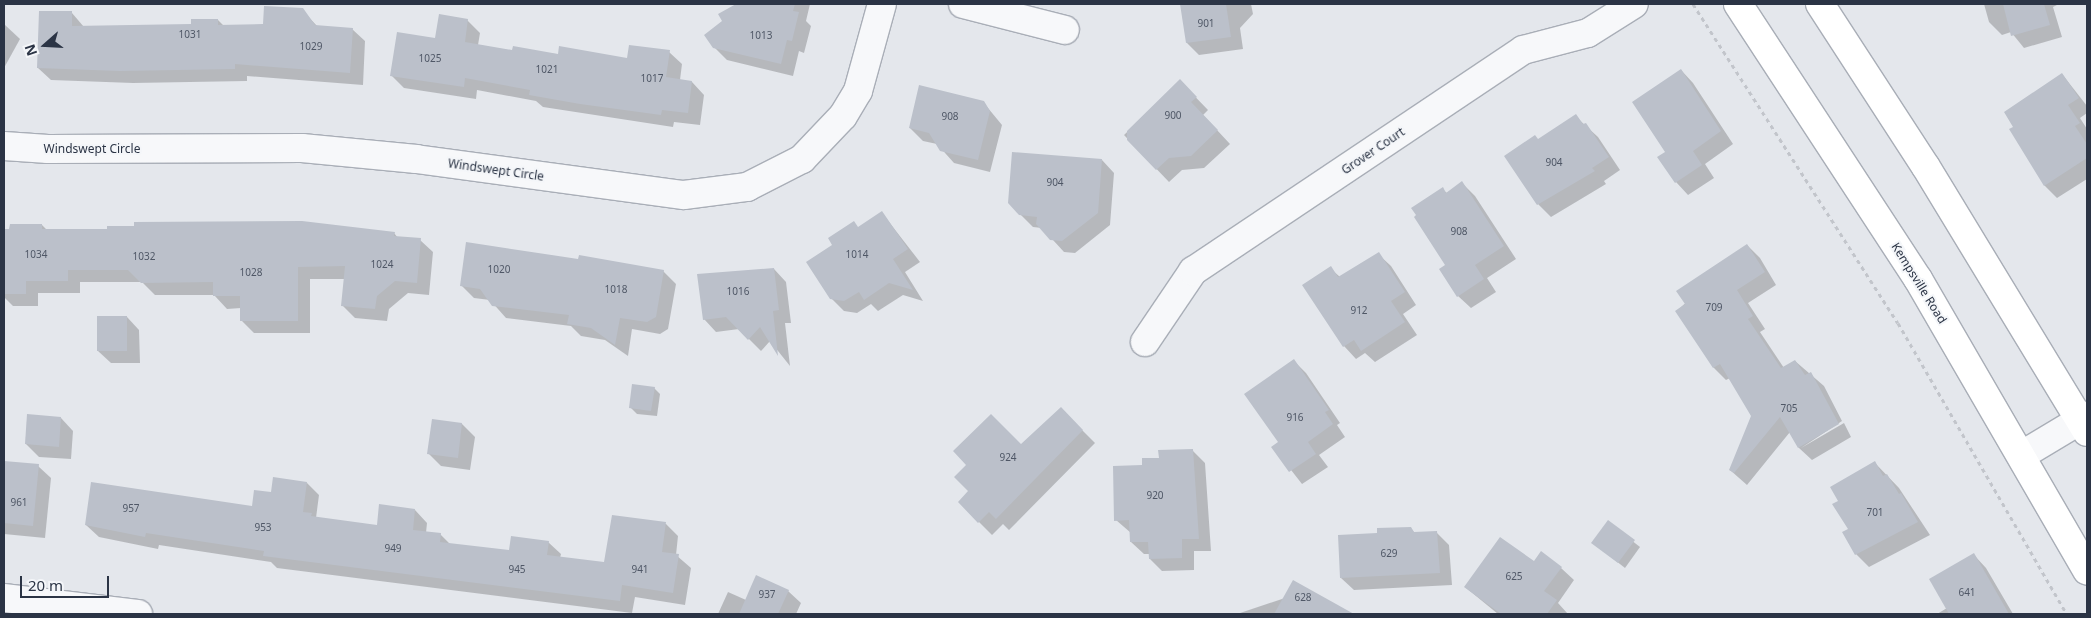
<!DOCTYPE html>
<style>
body{margin:0}
#map{position:relative;width:2091px;height:618px;overflow:hidden;background:#e4e7ec;font-family:"Noto Sans",sans-serif}
div>[style]{position:absolute}
[style*='--x']{left:calc(var(--x)*1px);top:calc(var(--y)*1px);width:calc(var(--w)*1px);rotate:calc(var(--a)*1deg)}
.shadow>*{inset:0;background:#0003}
.building>*{inset:0;background:#bbc0ca}
.path>*{height:3px;margin-top:-1.5px;transform-origin:0;background:repeating-linear-gradient(90deg,#c2c5cb 0 4px,transparent 0 8px)}
.roads{filter:drop-shadow(1px 0 #a9aeb7) drop-shadow(-1px 0 #a9aeb7) drop-shadow(0 1px #a9aeb7) drop-shadow(0 -1px #a9aeb7)}
.minor>*{height:28px;margin:-14px;padding:0 14px;transform-origin:14px;border-radius:14px;background:#f7f8fa}
.primary>*{height:28px;margin:-14px;padding:0 14px;transform-origin:14px;border-radius:14px;background:#fff}
span{translate:-50% -50%;white-space:nowrap;text-align:center;line-height:1.15;-webkit-text-stroke:4px #f4f6f9;paint-order:stroke}
.number-label{font-size:10px;color:#4f5766}
.number-label span{-webkit-text-stroke-width:0}
.street-label{font-size:12px;color:#2b3445}
.frame{position:absolute;inset:0;border:5px solid #2b3445;pointer-events:none}
.north{position:absolute;left:20px;top:20px;width:50px;height:50px;-webkit-text-stroke:4px #f4f6f9;paint-order:stroke;rotate:251deg;font-size:14px;font-weight:700;line-height:20px;text-align:center;color:#2b3445}
.north::after{content:'';display:block;margin:auto;width:18px;height:22px;background:#2b3445;clip-path:polygon(50% 0,100% 100%,50% 72%,0 100%)}
.scale{position:absolute;left:20px;top:576px;width:89px;height:22px;box-sizing:border-box;border:2px solid #2b3445;border-top:0;padding-left:6px;font-size:15px;line-height:18px;white-space:nowrap;color:#2b3445;-webkit-text-stroke:4px #f4f6f9;paint-order:stroke}
</style>
<div id="map">
<div class="shadow">
<i style="clip-path:polygon(737px 4px,810px 4px,806px 21px,811px 26px,804px 53px,799px 51px,793px 76px,727px 60px,714px 47px,723px 21px)"></i>
<i style="clip-path:polygon(1182px 4px,1251px 4px,1253px 14px,1240px 28px,1243px 49px,1199px 55px,1187px 43px)"></i>
<i style="clip-path:polygon(1984px 4px,2059px 4px,2053px 7px,2062px 37px,2024px 48px,2011px 32px,2002px 35px,1989px 22px)"></i>
<i style="clip-path:polygon(302px 10px,318px 27px,352px 29px,365px 41px,363px 85px,247px 76px,247px 81px,133px 83px,51px 80px,38px 68px,72px 13px,84px 27px,193px 26px,218px 20px,224px 26px,264px 25px)"></i>
<i style="clip-path:polygon(467px 20px,480px 33px,478px 45px,513px 51px,628px 59px,669px 52px,682px 64px,680px 80px,692px 82px,704px 95px,700px 125px,674px 122px,673px 127px,543px 107px,536px 101px,477px 90px,476px 99px,404px 88px,392px 76px,436px 39px)"></i>
<i style="clip-path:polygon(4px 24px,20px 39px,4px 68px)"></i>
<i style="clip-path:polygon(1681px 70px,1693px 83px,1733px 144px,1705px 164px,1714px 178px,1688px 195px,1676px 182px,1666px 152px)"></i>
<i style="clip-path:polygon(2062px 74px,2087px 106px,2087px 113px,2080px 118px,2087px 129px,2087px 179px,2057px 198px,2045px 186px,2011px 130px)"></i>
<i style="clip-path:polygon(1180px 81px,1208px 110px,1203px 115px,1230px 144px,1204px 168px,1182px 170px,1169px 182px,1124px 135px)"></i>
<i style="clip-path:polygon(983px 102px,1002px 125px,990px 172px,954px 163px,937px 144px,923px 141px,910px 128px)"></i>
<i style="clip-path:polygon(1575px 116px,1598px 137px,1620px 170px,1604px 181px,1606px 184px,1551px 217px,1538px 204px,1506px 156px,1538px 140px)"></i>
<i style="clip-path:polygon(1102px 160px,1114px 173px,1110px 225px,1075px 253px,1064px 252px,1042px 228px,1033px 227px,1020px 214px)"></i>
<i style="clip-path:polygon(1462px 183px,1475px 196px,1516px 259px,1487px 278px,1496px 292px,1471px 308px,1458px 296px,1446px 265px,1442px 189px,1447px 193px)"></i>
<i style="clip-path:polygon(882px 213px,920px 262px,905px 272px,923px 301px,903px 295px,878px 311px,871px 304px,857px 313px,844px 311px,831px 298px,859px 228px)"></i>
<i style="clip-path:polygon(42px 225px,47px 230px,394px 233px,398px 238px,420px 240px,433px 252px,429px 295px,408px 293px,389px 309px,387px 321px,355px 318px,343px 306px,345px 279px,310px 279px,310px 333px,254px 333px,242px 321px,241px 308px,227px 309px,214px 295px,155px 295px,142px 282px,80px 282px,80px 293px,38px 293px,38px 306px,13px 306px,4px 297px,4px 230px)"></i>
<i style="clip-path:polygon(1747px 245px,1760px 258px,1776px 285px,1748px 303px,1765px 329px,1760px 332px,1784px 368px,1795px 361px,1824px 386px,1842px 421px,1801px 448px,1844px 423px,1851px 437px,1812px 460px,1799px 448px,1790px 432px,1747px 485px,1730px 470px,1753px 415px,1730px 378px,1726px 380px,1714px 368px,1677px 311px)"></i>
<i style="clip-path:polygon(1378px 254px,1391px 266px,1416px 305px,1403px 314px,1417px 335px,1375px 362px,1365px 353px,1356px 359px,1344px 346px,1330px 268px,1340px 277px)"></i>
<i style="clip-path:polygon(774px 269px,786px 282px,791px 323px,785px 323px,790px 366px,770px 341px,761px 351px,739px 329px,716px 332px,704px 319px)"></i>
<i style="clip-path:polygon(663px 271px,676px 284px,668px 329px,660px 334px,632px 329px,628px 356px,605px 340px,581px 336px,571px 326px,506px 318px,490px 300px,474px 298px,462px 286px)"></i>
<i style="clip-path:polygon(127px 317px,139px 330px,140px 363px,111px 363px,98px 351px)"></i>
<i style="clip-path:polygon(1294px 361px,1306px 373px,1340px 423px,1337px 425px,1345px 437px,1319px 455px,1328px 467px,1302px 484px,1273px 447px,1279px 443px)"></i>
<i style="clip-path:polygon(654px 388px,660px 394px,657px 416px,637px 414px,630px 407px)"></i>
<i style="clip-path:polygon(1061px 409px,1095px 443px,1009px 530px,1003px 524px,992px 535px,959px 502px)"></i>
<i style="clip-path:polygon(61px 418px,73px 431px,71px 459px,39px 457px,26px 444px)"></i>
<i style="clip-path:polygon(433px 420px,462px 424px,475px 437px,470px 470px,441px 466px,428px 453px)"></i>
<i style="clip-path:polygon(1192px 450px,1205px 463px,1211px 551px,1194px 551px,1194px 570px,1162px 571px,1150px 559px,1150px 554px,1144px 554px,1131px 542px,1131px 533px,1116px 520px,1143px 467px)"></i>
<i style="clip-path:polygon(4px 462px,38px 466px,51px 478px,45px 538px,4px 534px)"></i>
<i style="clip-path:polygon(1875px 463px,1899px 488px,1930px 535px,1869px 567px,1856px 554px,1844px 533px,1849px 530px)"></i>
<i style="clip-path:polygon(307px 483px,319px 495px,316px 518px,378px 526px,415px 510px,427px 523px,426px 533px,440px 534px,450px 544px,510px 552px,548px 542px,561px 554px,560px 558px,605px 564px,613px 516px,666px 524px,678px 536px,676px 555px,691px 568px,685px 605px,635px 597px,632px 613px,277px 568px,271px 562px,159px 545px,158px 549px,99px 537px,86px 525px,253px 507px,272px 494px)"></i>
<i style="clip-path:polygon(1608px 522px,1640px 547px,1625px 568px,1593px 543px)"></i>
<i style="clip-path:polygon(1410px 528px,1415px 533px,1436px 532px,1449px 545px,1452px 585px,1354px 590px,1341px 578px,1378px 535px)"></i>
<i style="clip-path:polygon(1974px 555px,1986px 568px,2013px 614px,1937px 614px,1947px 608px)"></i>
<i style="clip-path:polygon(1534px 563px,1561px 568px,1574px 580px,1558px 603px,1568px 614px,1498px 614px,1465px 587px)"></i>
<i style="clip-path:polygon(788px 591px,801px 603px,796px 614px,718px 614px,728px 592px,746px 600px)"></i>
<i style="clip-path:polygon(1285px 598px,1330px 602px,1342px 614px,1240px 613px)"></i>
</div>
<div class="building">
<i style="clip-path:polygon(736px 4px,795px 4px,793px 11px,799px 12px,792px 41px,787px 40px,781px 64px,713px 48px,704px 35px,722px 21px,718px 14px)"></i>
<i style="clip-path:polygon(1180px 4px,1226px 4px,1231px 37px,1186px 43px)"></i>
<i style="clip-path:polygon(2003px 4px,2044px 4px,2050px 25px,2011px 36px)"></i>
<i style="clip-path:polygon(264px 6px,303px 8px,315px 25px,353px 28px,350px 73px,235px 64px,235px 69px,120px 71px,37px 68px,39px 11px,72px 11px,72px 26px,191px 24px,191px 19px,218px 19px,218px 25px,263px 24px)"></i>
<i style="clip-path:polygon(439px 14px,468px 19px,465px 42px,512px 50px,513px 46px,558px 54px,559px 46px,627px 58px,629px 45px,670px 50px,666px 77px,692px 81px,688px 113px,662px 110px,661px 115px,580px 104px,529px 95px,530px 90px,465px 78px,464px 87px,390px 76px,397px 32px,435px 38px)"></i>
<i style="clip-path:polygon(1681px 69px,1721px 131px,1693px 151px,1702px 165px,1675px 183px,1657px 157px,1665px 152px,1632px 102px)"></i>
<i style="clip-path:polygon(2062px 73px,2079px 98px,2068px 105px,2080px 123px,2075px 126px,2087px 144px,2087px 158px,2044px 186px,2009px 129px,2013px 127px,2004px 112px)"></i>
<i style="clip-path:polygon(1180px 79px,1197px 97px,1191px 102px,1218px 130px,1191px 156px,1169px 158px,1156px 170px,1127px 140px,1127px 131px)"></i>
<i style="clip-path:polygon(919px 85px,984px 101px,990px 111px,978px 160px,940px 151px,929px 133px,909px 128px)"></i>
<i style="clip-path:polygon(1576px 114px,1583px 124px,1586px 123px,1609px 157px,1592px 168px,1595px 171px,1537px 205px,1504px 156px,1535px 135px,1538px 139px)"></i>
<i style="clip-path:polygon(1012px 152px,1102px 159px,1098px 213px,1062px 241px,1050px 240px,1036px 224px,1037px 217px,1019px 215px,1008px 203px)"></i>
<i style="clip-path:polygon(1462px 181px,1504px 246px,1475px 265px,1484px 279px,1457px 297px,1439px 269px,1445px 265px,1414px 217px,1416px 215px,1411px 208px,1443px 187px,1446px 193px)"></i>
<i style="clip-path:polygon(882px 211px,908px 249px,893px 259px,913px 290px,889px 283px,864px 300px,859px 292px,844px 301px,830px 299px,806px 262px,832px 245px,828px 238px,854px 221px,858px 227px)"></i>
<i style="clip-path:polygon(302px 221px,395px 232px,394px 236px,421px 238px,417px 283px,395px 281px,377px 296px,375px 309px,341px 306px,345px 266px,298px 267px,298px 321px,240px 321px,240px 296px,213px 296px,213px 282px,141px 283px,128px 270px,68px 270px,68px 281px,26px 281px,26px 294px,4px 294px,4px 229px,9px 229px,10px 224px,42px 224px,42px 229px,107px 229px,107px 226px,134px 226px,134px 222px)"></i>
<i style="clip-path:polygon(466px 242px,578px 259px,579px 255px,664px 270px,656px 317px,647px 322px,620px 318px,615px 345px,591px 328px,567px 324px,569px 315px,492px 306px,480px 289px,460px 286px)"></i>
<i style="clip-path:polygon(1747px 244px,1765px 272px,1737px 290px,1753px 316px,1748px 319px,1781px 368px,1795px 360px,1805px 375px,1811px 372px,1839px 424px,1798px 448px,1780px 417px,1734px 473px,1729px 470px,1751px 416px,1720px 364px,1713px 368px,1675px 311px,1685px 304px,1676px 291px)"></i>
<i style="clip-path:polygon(1379px 252px,1405px 292px,1391px 301px,1405px 322px,1361px 351px,1354px 340px,1343px 347px,1302px 285px,1331px 266px,1338px 277px)"></i>
<i style="clip-path:polygon(774px 268px,779px 310px,773px 311px,778px 356px,760px 327px,748px 340px,726px 317px,703px 320px,697px 274px)"></i>
<i style="clip-path:polygon(97px 316px,127px 316px,127px 351px,97px 351px)"></i>
<i style="clip-path:polygon(1294px 359px,1329px 410px,1325px 412px,1333px 424px,1308px 442px,1316px 454px,1289px 472px,1271px 447px,1278px 442px,1244px 394px)"></i>
<i style="clip-path:polygon(632px 384px,655px 387px,651px 411px,629px 408px)"></i>
<i style="clip-path:polygon(1061px 407px,1083px 430px,996px 519px,989px 512px,978px 523px,958px 502px,968px 491px,954px 477px,966px 465px,953px 451px,991px 414px,1021px 444px)"></i>
<i style="clip-path:polygon(27px 414px,61px 417px,59px 447px,25px 444px)"></i>
<i style="clip-path:polygon(432px 419px,462px 423px,458px 458px,427px 454px)"></i>
<i style="clip-path:polygon(1193px 449px,1199px 539px,1182px 539px,1182px 558px,1149px 559px,1148px 542px,1130px 542px,1129px 520px,1114px 521px,1113px 466px,1142px 465px,1142px 458px,1159px 458px,1158px 450px)"></i>
<i style="clip-path:polygon(4px 461px,39px 464px,33px 526px,4px 523px)"></i>
<i style="clip-path:polygon(1875px 461px,1883px 476px,1887px 474px,1899px 494px,1901px 493px,1918px 522px,1855px 555px,1842px 532px,1848px 529px,1832px 504px,1838px 501px,1830px 487px)"></i>
<i style="clip-path:polygon(273px 477px,307px 482px,303px 512px,312px 513px,311px 516px,377px 525px,379px 504px,415px 509px,413px 530px,441px 533px,440px 542px,509px 550px,511px 536px,549px 541px,547px 555px,604px 562px,612px 515px,666px 522px,662px 552px,679px 554px,673px 593px,622px 585px,620px 601px,263px 556px,264px 551px,146px 533px,145px 537px,85px 525px,91px 482px,252px 506px,254px 490px,271px 492px)"></i>
<i style="clip-path:polygon(1608px 520px,1635px 540px,1618px 563px,1591px 543px)"></i>
<i style="clip-path:polygon(1411px 527px,1414px 532px,1437px 531px,1440px 573px,1340px 578px,1338px 535px,1377px 533px,1377px 528px)"></i>
<i style="clip-path:polygon(1500px 537px,1534px 561px,1541px 551px,1562px 567px,1544px 591px,1557px 600px,1547px 614px,1501px 614px,1464px 587px)"></i>
<i style="clip-path:polygon(1974px 553px,2009px 614px,1949px 614px,1929px 579px)"></i>
<i style="clip-path:polygon(756px 575px,789px 590px,778px 614px,739px 614px)"></i>
<i style="clip-path:polygon(1293px 580px,1354px 614px,1274px 614px)"></i>
</div>
<div class="path">
<i style="--x:1693;--y:4;--w:379;--a:57.3"></i>
<i style="--x:1898;--y:323;--w:337;--a:59.9"></i>
</div>
<div class="roads">
<div class="minor">
<i style="--x:963;--y:4;--w:105;--a:14.3"></i>
<i style="--x:4;--y:146;--w:44;--a:3.9"></i>
<i style="--x:48;--y:149;--w:254;--a:-0.2"></i>
<i style="--x:302;--y:148;--w:115;--a:5.5"></i>
<i style="--x:416;--y:159;--w:270;--a:7.7"></i>
<i style="--x:684;--y:195;--w:64;--a:-7.2"></i>
<i style="--x:747;--y:187;--w:62;--a:-27"></i>
<i style="--x:802;--y:159;--w:59;--a:-46.4"></i>
<i style="--x:843;--y:116;--w:29;--a:-59"></i>
<i style="--x:858;--y:91;--w:90;--a:-74.6"></i>
<i style="--x:1145;--y:342;--w:86;--a:-55.9"></i>
<i style="--x:1193;--y:271;--w:397;--a:-33.8"></i>
<i style="--x:1523;--y:50;--w:67;--a:-14.7"></i>
<i style="--x:1588;--y:33;--w:54;--a:-32.2"></i>
<i style="--x:2022;--y:455;--w:76;--a:-31"></i>
<i style="--x:4;--y:598;--w:135;--a:6.8"></i>
</div>
<div class="primary">
<i style="--x:1738;--y:4;--w:329;--a:56.8"></i>
<i style="--x:1918;--y:279;--w:337;--a:59.9"></i>
<i style="--x:1820;--y:4;--w:194;--a:57"></i>
<i style="--x:1926;--y:167;--w:310;--a:58.7"></i>
</div>
</div>
<div class="number-label">
<span style="left:1206px;top:24px">901</span>
<span style="left:190px;top:35px">1031</span>
<span style="left:761px;top:36px">1013</span>
<span style="left:311px;top:47px">1029</span>
<span style="left:430px;top:59px">1025</span>
<span style="left:547px;top:70px">1021</span>
<span style="left:652px;top:79px">1017</span>
<span style="left:1173px;top:116px">900</span>
<span style="left:950px;top:117px">908</span>
<span style="left:1554px;top:163px">904</span>
<span style="left:1055px;top:183px">904</span>
<span style="left:1459px;top:232px">908</span>
<span style="left:36px;top:255px">1034</span>
<span style="left:857px;top:255px">1014</span>
<span style="left:144px;top:257px">1032</span>
<span style="left:382px;top:265px">1024</span>
<span style="left:499px;top:270px">1020</span>
<span style="left:251px;top:273px">1028</span>
<span style="left:616px;top:290px">1018</span>
<span style="left:738px;top:292px">1016</span>
<span style="left:1714px;top:308px">709</span>
<span style="left:1359px;top:311px">912</span>
<span style="left:1789px;top:409px">705</span>
<span style="left:1295px;top:418px">916</span>
<span style="left:1008px;top:458px">924</span>
<span style="left:1155px;top:496px">920</span>
<span style="left:19px;top:503px">961</span>
<span style="left:131px;top:509px">957</span>
<span style="left:1875px;top:513px">701</span>
<span style="left:263px;top:528px">953</span>
<span style="left:393px;top:549px">949</span>
<span style="left:1389px;top:554px">629</span>
<span style="left:517px;top:570px">945</span>
<span style="left:640px;top:570px">941</span>
<span style="left:1514px;top:577px">625</span>
<span style="left:1967px;top:593px">641</span>
<span style="left:767px;top:595px">937</span>
<span style="left:1303px;top:598px">628</span>
</div>
<div class="street-label">
<span style="left:92px;top:149px">Windswept Circle</span>
<span style="left:1373px;top:151px;rotate:-34deg">Grover Court</span>
<span style="left:496px;top:170px;rotate:8deg">Windswept Circle</span>
<span style="left:1919px;top:283px;rotate:58deg">Kempsville Road</span>
</div>
<div class="frame"></div>
<div class="north">N</div>
<div class="scale">20 m</div>
</div>
